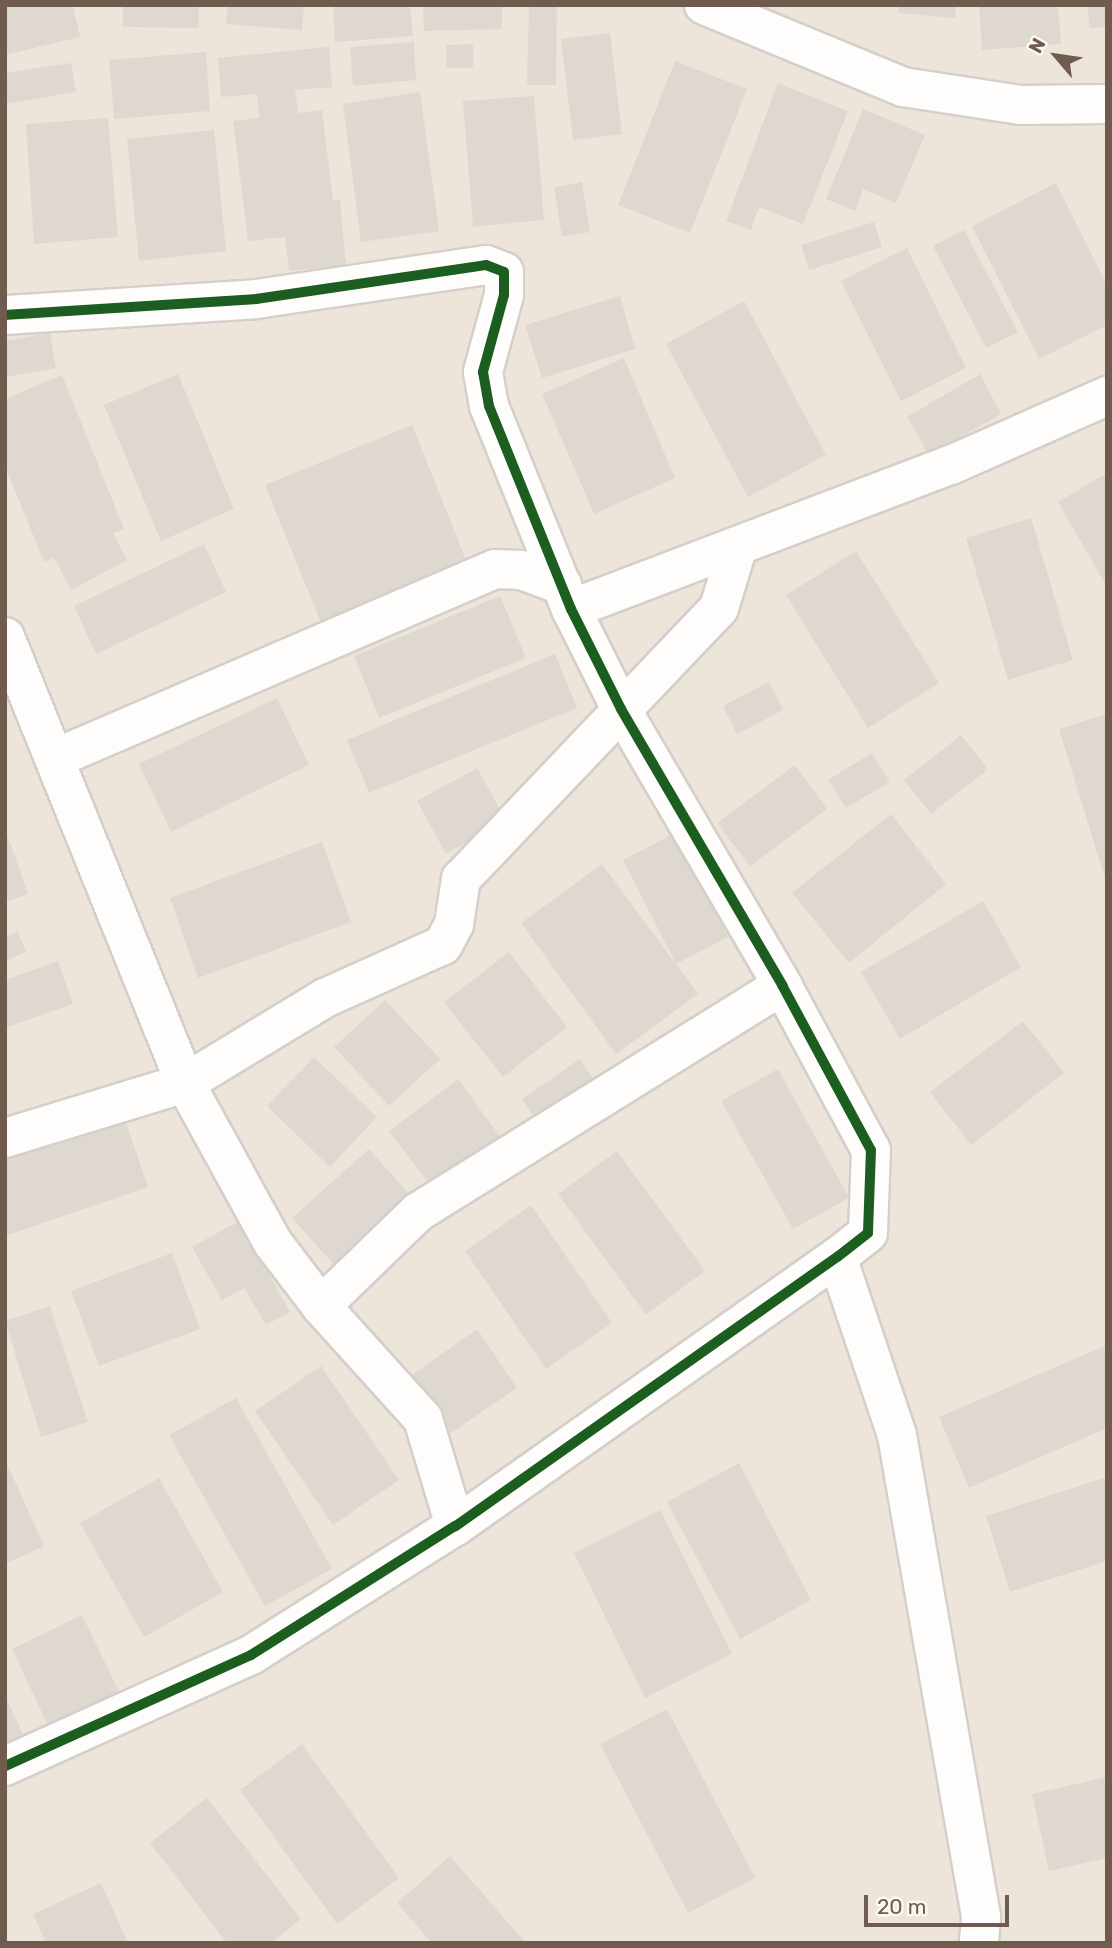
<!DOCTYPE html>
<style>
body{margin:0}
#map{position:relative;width:1112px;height:1948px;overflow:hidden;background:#f5f2eb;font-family:Rubik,sans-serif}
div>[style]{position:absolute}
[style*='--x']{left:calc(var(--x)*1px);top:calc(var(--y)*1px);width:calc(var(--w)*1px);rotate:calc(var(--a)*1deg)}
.residential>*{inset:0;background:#ede5da}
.building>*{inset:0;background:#ded8d1}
.roads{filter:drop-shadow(2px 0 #d4cfca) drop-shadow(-2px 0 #d4cfca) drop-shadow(0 2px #d4cfca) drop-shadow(0 -2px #d4cfca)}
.minor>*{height:38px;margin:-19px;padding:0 19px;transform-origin:19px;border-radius:19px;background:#fefdfc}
.cycleway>*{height:10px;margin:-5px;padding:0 5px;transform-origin:5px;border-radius:5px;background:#1b5e20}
span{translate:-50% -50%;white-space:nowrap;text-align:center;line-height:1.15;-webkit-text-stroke:7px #fdf7ed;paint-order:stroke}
.frame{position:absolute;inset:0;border:7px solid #705c4f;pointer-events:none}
.north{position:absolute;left:1021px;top:21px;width:70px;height:70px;-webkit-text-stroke:5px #fdf7ed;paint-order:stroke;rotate:299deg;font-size:19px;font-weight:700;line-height:28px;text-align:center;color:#705c4f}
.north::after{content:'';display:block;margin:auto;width:24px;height:32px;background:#705c4f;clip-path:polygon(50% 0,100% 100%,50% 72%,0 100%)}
.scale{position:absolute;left:864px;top:1895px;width:145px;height:32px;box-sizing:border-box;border:4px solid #705c4f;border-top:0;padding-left:9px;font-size:21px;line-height:24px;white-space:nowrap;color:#705c4f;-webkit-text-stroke:5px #fdf7ed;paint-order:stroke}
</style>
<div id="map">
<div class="residential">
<i style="clip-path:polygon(5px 5px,1107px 5px,1107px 1943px,5px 1943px)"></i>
</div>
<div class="building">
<i style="clip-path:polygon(5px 5px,73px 5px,80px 37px,5px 55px)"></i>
<i style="clip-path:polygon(123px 5px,199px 5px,199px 28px,123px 27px)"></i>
<i style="clip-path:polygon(228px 5px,304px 5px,302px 30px,226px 24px)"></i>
<i style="clip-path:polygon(333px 5px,410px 5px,413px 36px,335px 42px)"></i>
<i style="clip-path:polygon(423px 5px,502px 5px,502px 29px,424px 31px)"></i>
<i style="clip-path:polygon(529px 5px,557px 5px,556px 85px,527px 85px)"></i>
<i style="clip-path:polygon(899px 5px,956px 5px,955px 18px,898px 13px)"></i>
<i style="clip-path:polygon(979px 5px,1058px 5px,1061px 44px,982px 50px)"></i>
<i style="clip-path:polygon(1088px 5px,1107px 5px,1107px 27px,1089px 28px)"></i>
<i style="clip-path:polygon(610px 33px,622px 134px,573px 140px,561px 39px)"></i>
<i style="clip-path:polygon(414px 42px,416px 80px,353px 86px,350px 47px)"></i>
<i style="clip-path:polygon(473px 44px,473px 68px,447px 68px,446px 45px)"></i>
<i style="clip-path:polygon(329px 47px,332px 87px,295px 90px,298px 113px,322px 110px,333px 200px,340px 200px,346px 265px,289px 271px,285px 237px,248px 241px,233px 121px,259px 118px,257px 94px,221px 97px,218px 58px)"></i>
<i style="clip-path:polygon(206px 52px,210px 111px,114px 119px,109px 60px)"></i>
<i style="clip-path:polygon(675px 61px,747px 89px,690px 233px,618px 205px)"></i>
<i style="clip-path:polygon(71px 63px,76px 92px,5px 104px,5px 73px)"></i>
<i style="clip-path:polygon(778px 83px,848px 111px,803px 224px,759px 207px,751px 230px,726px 221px)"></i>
<i style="clip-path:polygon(420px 92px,439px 231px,361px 242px,343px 104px)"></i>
<i style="clip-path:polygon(534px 96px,544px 220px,473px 227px,463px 101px)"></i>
<i style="clip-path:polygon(863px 109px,925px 135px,896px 203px,863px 189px,855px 211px,826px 199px)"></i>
<i style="clip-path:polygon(108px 118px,118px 237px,34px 244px,26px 124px)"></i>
<i style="clip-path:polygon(214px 130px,226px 251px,139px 261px,127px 139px)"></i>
<i style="clip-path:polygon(582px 182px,590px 232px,562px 237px,554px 187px)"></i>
<i style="clip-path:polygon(1056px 183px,1107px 285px,1107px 325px,1039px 359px,972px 226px)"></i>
<i style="clip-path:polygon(874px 222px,882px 247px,809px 270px,801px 245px)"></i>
<i style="clip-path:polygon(964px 230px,1018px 332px,986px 348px,933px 246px)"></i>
<i style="clip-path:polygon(907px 248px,966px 368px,901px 401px,841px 281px)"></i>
<i style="clip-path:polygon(620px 296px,635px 349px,542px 378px,525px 325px)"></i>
<i style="clip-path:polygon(744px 301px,826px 455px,748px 497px,666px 344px)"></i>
<i style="clip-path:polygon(50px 333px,56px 368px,5px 377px,5px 341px)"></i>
<i style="clip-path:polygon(624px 358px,675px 478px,594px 514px,542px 394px)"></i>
<i style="clip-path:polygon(178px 374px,234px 509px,161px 541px,104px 405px)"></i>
<i style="clip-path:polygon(980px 374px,1001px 414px,929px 455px,907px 417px)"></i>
<i style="clip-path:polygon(62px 375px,124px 529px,113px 533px,127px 560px,71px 590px,54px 558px,44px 562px,5px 466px,5px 399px)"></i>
<i style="clip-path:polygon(412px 425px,472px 575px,326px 635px,265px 485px)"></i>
<i style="clip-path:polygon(1107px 473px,1107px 587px,1058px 502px)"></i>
<i style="clip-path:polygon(1031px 518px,1073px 660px,1008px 680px,966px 538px)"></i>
<i style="clip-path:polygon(204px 544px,226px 592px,96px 654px,74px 606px)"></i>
<i style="clip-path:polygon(856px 551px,939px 683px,868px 728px,786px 595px)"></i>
<i style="clip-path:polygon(500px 596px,526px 658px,379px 718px,354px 656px)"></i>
<i style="clip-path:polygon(555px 654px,577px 708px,369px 793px,347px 740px)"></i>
<i style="clip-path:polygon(769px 682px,783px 710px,737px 734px,723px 706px)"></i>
<i style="clip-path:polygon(277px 698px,309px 765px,171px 832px,139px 764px)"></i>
<i style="clip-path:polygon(1107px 714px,1107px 882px,1106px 882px,1059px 729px)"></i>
<i style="clip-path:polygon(961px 735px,988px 769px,931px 814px,904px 780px)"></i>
<i style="clip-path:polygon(872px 753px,890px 782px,846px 808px,828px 780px)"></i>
<i style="clip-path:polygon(795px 765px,827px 809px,750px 866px,717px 823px)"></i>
<i style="clip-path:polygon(477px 768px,506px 820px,446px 854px,417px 801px)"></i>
<i style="clip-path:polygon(891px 814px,946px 884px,849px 963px,792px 893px)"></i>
<i style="clip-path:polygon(5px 828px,28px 894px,5px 902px)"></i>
<i style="clip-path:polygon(675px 833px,728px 937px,676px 964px,623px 860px)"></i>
<i style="clip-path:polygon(322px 842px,351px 922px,198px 978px,170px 898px)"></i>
<i style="clip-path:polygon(602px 864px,698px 994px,616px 1054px,521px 923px)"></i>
<i style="clip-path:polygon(983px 901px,1021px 967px,900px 1039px,861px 972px)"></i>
<i style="clip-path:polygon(18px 932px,26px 952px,5px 961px,5px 937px)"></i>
<i style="clip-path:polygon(509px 952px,567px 1027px,503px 1077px,444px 1002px)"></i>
<i style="clip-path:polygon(58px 961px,73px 1004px,5px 1028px,5px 980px)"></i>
<i style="clip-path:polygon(385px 1000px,440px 1059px,389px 1106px,334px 1047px)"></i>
<i style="clip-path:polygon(1023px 1021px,1064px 1073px,971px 1145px,930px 1092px)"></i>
<i style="clip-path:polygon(314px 1057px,377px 1117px,330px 1167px,267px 1106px)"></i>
<i style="clip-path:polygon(580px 1059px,599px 1088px,541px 1127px,522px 1099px)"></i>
<i style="clip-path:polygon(778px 1069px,849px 1198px,793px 1229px,721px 1101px)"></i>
<i style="clip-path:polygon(458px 1079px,501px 1138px,433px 1189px,389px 1131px)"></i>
<i style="clip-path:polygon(121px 1108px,148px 1187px,5px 1236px,5px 1147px)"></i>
<i style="clip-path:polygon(369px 1149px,420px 1206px,343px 1275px,292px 1218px)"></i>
<i style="clip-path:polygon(617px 1151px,705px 1271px,646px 1315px,558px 1194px)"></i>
<i style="clip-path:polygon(531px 1205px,612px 1323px,546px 1369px,465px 1251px)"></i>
<i style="clip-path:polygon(239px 1221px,290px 1312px,266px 1325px,244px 1288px,222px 1300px,192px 1247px)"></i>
<i style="clip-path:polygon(172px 1253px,200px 1329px,99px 1366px,71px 1291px)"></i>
<i style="clip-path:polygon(50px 1306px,88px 1422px,41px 1437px,5px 1321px)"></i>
<i style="clip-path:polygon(477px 1329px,517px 1388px,451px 1433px,412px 1375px)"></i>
<i style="clip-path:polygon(1107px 1345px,1107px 1428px,969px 1488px,939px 1417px)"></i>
<i style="clip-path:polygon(321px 1366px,399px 1480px,333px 1525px,255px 1411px)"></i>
<i style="clip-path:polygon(236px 1398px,332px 1569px,265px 1606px,169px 1435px)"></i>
<i style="clip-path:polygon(739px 1463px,811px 1600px,740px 1639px,667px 1502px)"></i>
<i style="clip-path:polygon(8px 1466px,44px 1546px,5px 1564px,5px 1467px)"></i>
<i style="clip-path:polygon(1107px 1477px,1107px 1561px,1010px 1592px,986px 1516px)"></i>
<i style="clip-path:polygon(159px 1478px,223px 1592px,144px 1637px,80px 1523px)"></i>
<i style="clip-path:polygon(660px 1510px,732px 1654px,645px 1698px,574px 1553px)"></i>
<i style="clip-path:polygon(82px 1615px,123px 1700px,52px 1734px,12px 1649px)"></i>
<i style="clip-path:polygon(5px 1695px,27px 1743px,5px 1753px)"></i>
<i style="clip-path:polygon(667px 1709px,755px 1878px,688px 1913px,600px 1744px)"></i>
<i style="clip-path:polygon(302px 1744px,399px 1878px,337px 1924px,240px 1790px)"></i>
<i style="clip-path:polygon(1107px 1777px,1107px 1858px,1049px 1871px,1032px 1794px)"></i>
<i style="clip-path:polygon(207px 1798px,301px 1919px,271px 1943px,227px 1943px,150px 1843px)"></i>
<i style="clip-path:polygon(450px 1856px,526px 1943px,432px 1943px,397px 1903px)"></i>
<i style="clip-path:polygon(101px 1883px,128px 1943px,46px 1943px,33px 1914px)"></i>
</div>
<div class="roads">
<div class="minor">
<i style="--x:704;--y:5;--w:215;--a:22.4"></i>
<i style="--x:903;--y:87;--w:119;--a:8.7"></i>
<i style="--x:1021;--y:105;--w:86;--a:-0.7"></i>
<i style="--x:5;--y:315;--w:252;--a:-3.6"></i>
<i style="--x:256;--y:299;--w:232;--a:-8.4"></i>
<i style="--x:486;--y:265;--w:19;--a:21"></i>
<i style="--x:504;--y:272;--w:23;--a:90"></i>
<i style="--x:504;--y:295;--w:80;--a:105.3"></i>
<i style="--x:483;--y:372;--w:35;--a:80"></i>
<i style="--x:489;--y:406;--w:219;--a:68"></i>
<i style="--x:571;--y:609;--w:112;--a:63.4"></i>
<i style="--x:621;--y:709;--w:320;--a:59.7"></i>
<i style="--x:782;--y:985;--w:187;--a:61.7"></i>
<i style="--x:871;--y:1150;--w:83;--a:92.1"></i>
<i style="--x:868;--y:1233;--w:39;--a:142"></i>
<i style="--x:837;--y:1257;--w:467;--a:144.8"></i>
<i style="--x:455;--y:1526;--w:241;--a:147.7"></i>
<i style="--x:251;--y:1655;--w:270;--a:155.7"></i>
<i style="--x:571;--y:609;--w:406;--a:-20.8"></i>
<i style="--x:951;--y:465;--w:171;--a:-23.9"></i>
<i style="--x:5;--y:637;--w:481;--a:68"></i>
<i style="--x:185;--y:1083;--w:183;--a:61.2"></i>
<i style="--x:273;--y:1243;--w:79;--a:52.7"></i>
<i style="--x:321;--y:1306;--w:152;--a:47.9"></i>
<i style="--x:423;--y:1419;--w:112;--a:73.3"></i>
<i style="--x:56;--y:758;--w:478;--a:-23.3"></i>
<i style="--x:495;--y:569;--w:26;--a:2"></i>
<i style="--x:521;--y:570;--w:44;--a:20.1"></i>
<i style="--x:5;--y:1138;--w:188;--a:-17"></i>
<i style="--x:185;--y:1083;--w:164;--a:-31.3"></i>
<i style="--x:325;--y:998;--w:129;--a:-24.2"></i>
<i style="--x:443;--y:945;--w:24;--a:-62"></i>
<i style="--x:454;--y:924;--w:46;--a:-81.2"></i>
<i style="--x:461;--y:879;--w:374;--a:-46.4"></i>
<i style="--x:719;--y:608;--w:65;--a:-73"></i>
<i style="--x:837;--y:1257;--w:188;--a:71.4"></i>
<i style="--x:897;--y:1435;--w:490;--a:80.1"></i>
<i style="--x:981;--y:1918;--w:25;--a:95"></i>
<i style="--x:321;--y:1306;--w:135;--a:-44.1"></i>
<i style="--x:418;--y:1212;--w:429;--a:-31.9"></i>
</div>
</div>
<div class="cycleway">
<i style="--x:5;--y:315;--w:252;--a:-3.6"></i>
<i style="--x:256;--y:299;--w:232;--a:-8.4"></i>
<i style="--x:486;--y:265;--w:19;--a:21"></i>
<i style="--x:504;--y:272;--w:23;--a:90"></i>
<i style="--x:504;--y:295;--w:80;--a:105.3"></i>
<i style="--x:483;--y:372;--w:35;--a:80"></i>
<i style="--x:489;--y:406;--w:219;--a:68"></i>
<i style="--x:571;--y:609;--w:112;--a:63.4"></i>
<i style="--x:621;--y:709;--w:320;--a:59.7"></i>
<i style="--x:782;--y:985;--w:187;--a:61.7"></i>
<i style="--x:871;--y:1150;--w:83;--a:92.1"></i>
<i style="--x:868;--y:1233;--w:39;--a:142"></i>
<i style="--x:837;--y:1257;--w:467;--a:144.8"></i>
<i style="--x:455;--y:1526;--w:241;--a:147.7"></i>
<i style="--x:251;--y:1655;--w:270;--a:155.7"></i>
</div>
<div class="frame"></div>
<div class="north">N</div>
<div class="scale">20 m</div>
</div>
